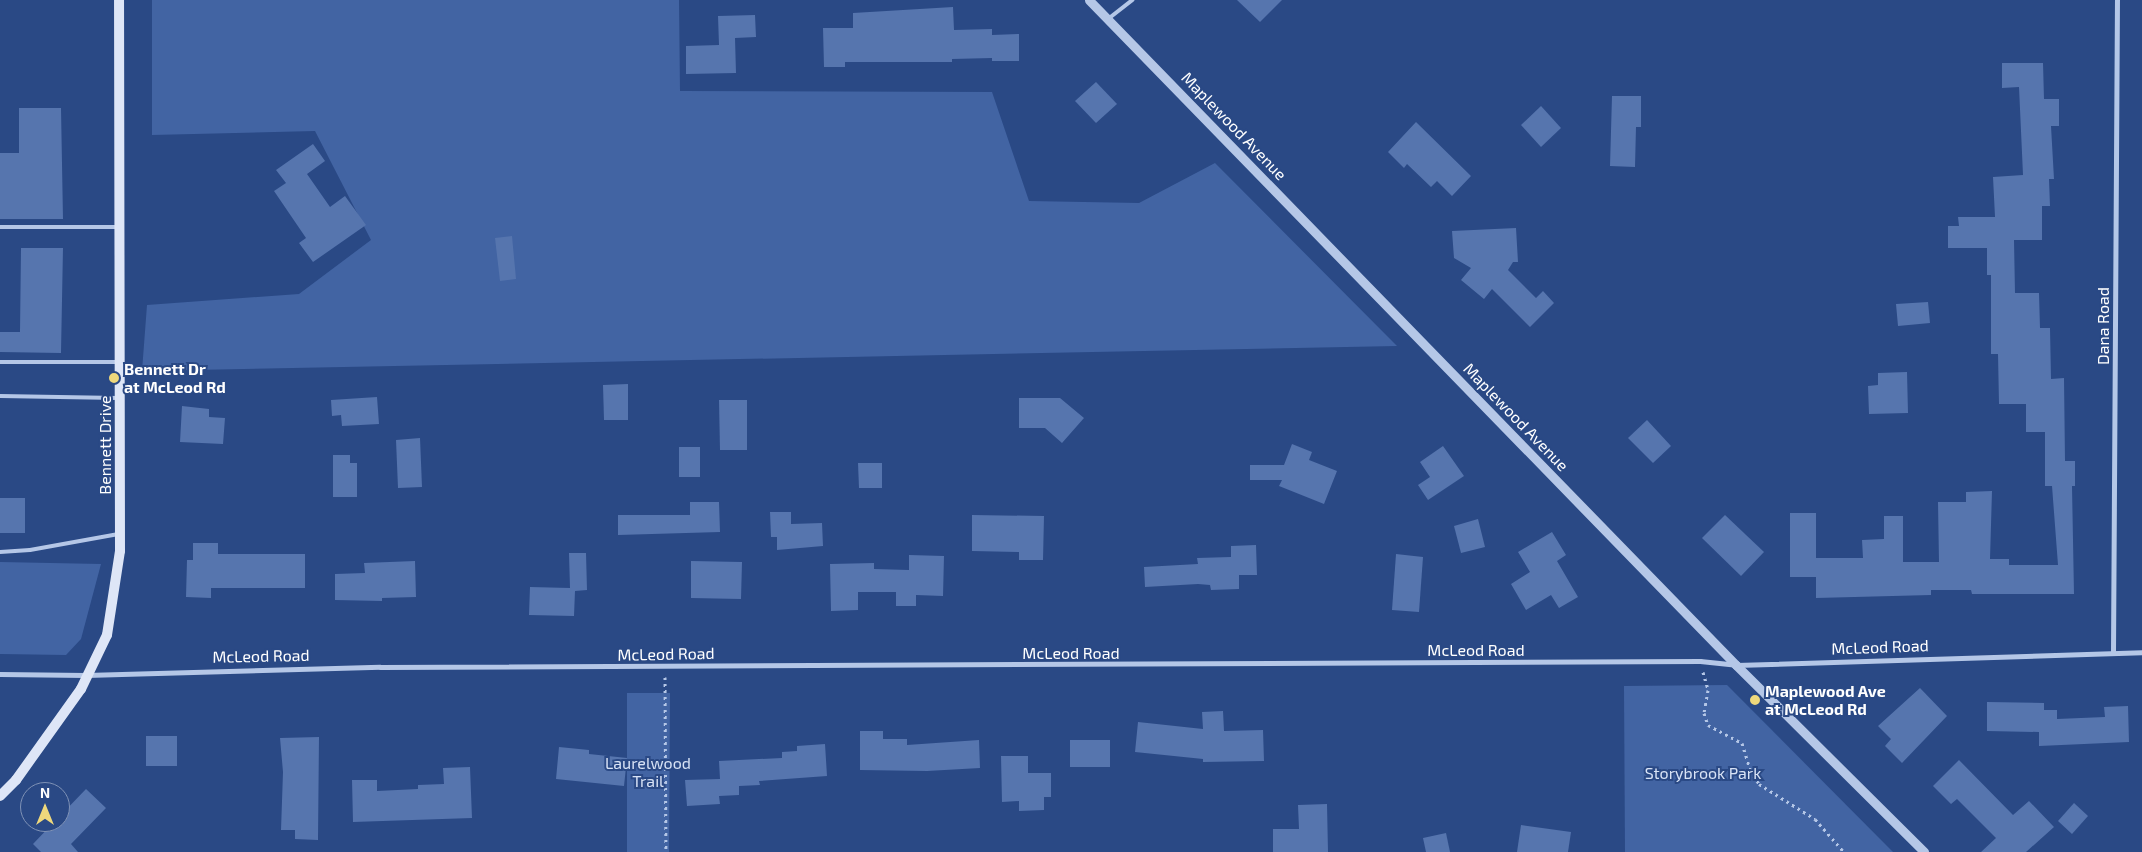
<!DOCTYPE html>
<style>
body{margin:0}
#map{position:relative;width:2142px;height:852px;overflow:hidden;background:#2a4985;font-family:"Exo 2",sans-serif}
div>[style]{position:absolute}
[style*='--x']{left:calc(var(--x)*1px);top:calc(var(--y)*1px);width:calc(var(--w)*1px);rotate:calc(var(--a)*1deg)}
.green>*{inset:0;background:#4264a3}
.building>*{inset:0;background:#5675ae}
.path>*{height:3px;margin-top:-1.5px;transform-origin:0;background:repeating-linear-gradient(90deg,#b5c7e7 0 2.5px,transparent 0 6.5px)}
.service>*{height:4px;margin:-2px;padding:0 2px;transform-origin:2px;border-radius:2px;background:#b5c7e7}
.minor>*{height:5px;margin:-2.5px;padding:0 2.5px;transform-origin:2.5px;border-radius:2.5px;background:#b5c7e7}
.tertiary>*{height:9px;margin:-4.5px;padding:0 4.5px;transform-origin:4.5px;border-radius:4.5px;background:#b5c7e7}
.secondary>*{height:10px;margin:-5px;padding:0 5px;transform-origin:5px;border-radius:5px;background:#dee6f7}
.dots>*{width:14px;height:14px;translate:-50% -50%;box-sizing:border-box;border:2px solid #2a4985;border-radius:50%}
span{translate:-50% -50%;white-space:nowrap;text-align:center;line-height:1.15;-webkit-text-stroke:4px #2a4985;paint-order:stroke}
.street-label{font-size:16px;color:#fff}
.poi-label{font-size:16px;color:#fff;font-weight:700}
.left{translate:0 -50%;text-align:left}
.park-label{font-size:16px;color:#d8e3f6}
.north{position:absolute;left:20px;top:782px;width:50px;height:50px;box-sizing:border-box;background:#2a4985;border:1px solid #7f92b6;border-radius:50%;rotate:0deg;font-size:14px;font-weight:700;line-height:20px;text-align:center;color:#fff}
.north::after{content:'';display:block;margin:auto;width:18px;height:22px;background:#eed87c;clip-path:polygon(50% 0,100% 100%,50% 72%,0 100%)}
</style>
<div id="map">
<div class="green">
<i style="clip-path:polygon(152px 0,679px 0,680px 91px,992px 92px,1029px 201px,1139px 203px,1215px 163px,1397px 346px,142px 371px,147px 305px,299px 294px,371px 240px,315px 131px,152px 135px)"></i>
<i style="clip-path:polygon(0 562px,101px 564px,81px 639px,66px 655px,0 654px)"></i>
<i style="clip-path:polygon(1727px 685px,1893px 852px,1625px 852px,1624px 686px)"></i>
<i style="clip-path:polygon(627px 693px,670px 693px,669px 852px,627px 852px)"></i>
</div>
<div class="building">
<i style="clip-path:polygon(1237px 0,1282px 0,1260px 22px)"></i>
<i style="clip-path:polygon(953px 7px,954px 30px,992px 29px,992px 35px,1019px 34px,1019px 61px,992px 61px,992px 58px,952px 59px,952px 62px,845px 62px,845px 67px,824px 67px,823px 28px,853px 28px,853px 13px)"></i>
<i style="clip-path:polygon(755px 15px,756px 37px,735px 38px,736px 73px,686px 74px,686px 46px,719px 45px,718px 16px)"></i>
<i style="clip-path:polygon(2002px 63px,2043px 63px,2044px 99px,2059px 99px,2059px 126px,2051px 126px,2054px 179px,2049px 179px,2050px 206px,2042px 206px,2042px 240px,2014px 240px,2015px 293px,2039px 293px,2040px 328px,2050px 328px,2051px 379px,2064px 378px,2065px 461px,2075px 461px,2075px 486px,2072px 486px,2074px 594px,1972px 594px,1971px 590px,1931px 590px,1931px 595px,1816px 598px,1816px 577px,1790px 577px,1790px 513px,1816px 513px,1816px 558px,1863px 558px,1862px 540px,1884px 539px,1884px 516px,1903px 516px,1903px 562px,1939px 562px,1938px 502px,1966px 502px,1966px 492px,1992px 491px,1990px 559px,2009px 559px,2009px 565px,2058px 565px,2052px 486px,2045px 486px,2045px 432px,2026px 432px,2026px 404px,1999px 404px,1998px 354px,1991px 354px,1991px 275px,1987px 275px,1987px 248px,1948px 248px,1948px 226px,1959px 226px,1958px 217px,1995px 217px,1993px 177px,2023px 175px,2019px 87px,2002px 88px)"></i>
<i style="clip-path:polygon(1096px 82px,1117px 104px,1096px 123px,1075px 101px)"></i>
<i style="clip-path:polygon(1612px 96px,1641px 96px,1641px 127px,1636px 127px,1635px 167px,1610px 166px)"></i>
<i style="clip-path:polygon(1541px 106px,1561px 128px,1541px 147px,1521px 125px)"></i>
<i style="clip-path:polygon(19px 108px,61px 108px,63px 219px,0 219px,0 153px,19px 153px)"></i>
<i style="clip-path:polygon(1416px 122px,1471px 176px,1452px 196px,1437px 181px,1431px 187px,1407px 164px,1404px 168px,1388px 152px)"></i>
<i style="clip-path:polygon(313px 144px,325px 161px,307px 174px,330px 207px,345px 196px,366px 225px,313px 262px,299px 243px,306px 238px,274px 191px,286px 183px,276px 170px)"></i>
<i style="clip-path:polygon(1516px 228px,1518px 262px,1513px 262px,1508px 270px,1536px 298px,1543px 291px,1554px 303px,1530px 327px,1492px 289px,1484px 299px,1461px 280px,1471px 268px,1454px 258px,1452px 231px)"></i>
<i style="clip-path:polygon(512px 236px,516px 279px,500px 281px,495px 238px)"></i>
<i style="clip-path:polygon(21px 248px,63px 248px,61px 353px,0 352px,0 332px,20px 332px)"></i>
<i style="clip-path:polygon(1928px 302px,1930px 323px,1898px 326px,1896px 304px)"></i>
<i style="clip-path:polygon(1907px 372px,1908px 413px,1869px 414px,1868px 386px,1878px 385px,1878px 373px)"></i>
<i style="clip-path:polygon(628px 384px,628px 420px,604px 420px,603px 385px)"></i>
<i style="clip-path:polygon(377px 397px,379px 424px,342px 426px,341px 415px,332px 416px,331px 400px)"></i>
<i style="clip-path:polygon(1019px 398px,1060px 398px,1084px 418px,1062px 443px,1045px 428px,1019px 428px)"></i>
<i style="clip-path:polygon(719px 400px,747px 400px,747px 450px,720px 450px)"></i>
<i style="clip-path:polygon(182px 406px,209px 409px,209px 417px,225px 418px,223px 444px,180px 442px)"></i>
<i style="clip-path:polygon(1647px 420px,1671px 446px,1653px 463px,1628px 438px)"></i>
<i style="clip-path:polygon(420px 438px,422px 487px,398px 488px,396px 440px)"></i>
<i style="clip-path:polygon(1292px 444px,1312px 452px,1309px 460px,1337px 471px,1324px 504px,1279px 486px,1282px 480px,1250px 480px,1250px 465px,1284px 465px)"></i>
<i style="clip-path:polygon(1443px 446px,1464px 476px,1428px 500px,1418px 485px,1430px 477px,1420px 462px)"></i>
<i style="clip-path:polygon(679px 447px,700px 447px,700px 477px,679px 477px)"></i>
<i style="clip-path:polygon(333px 455px,350px 455px,350px 463px,357px 463px,357px 497px,333px 497px)"></i>
<i style="clip-path:polygon(858px 463px,882px 463px,882px 488px,859px 488px)"></i>
<i style="clip-path:polygon(0 498px,25px 498px,25px 533px,0 533px)"></i>
<i style="clip-path:polygon(690px 502px,719px 502px,720px 532px,618px 535px,618px 515px,690px 515px)"></i>
<i style="clip-path:polygon(770px 512px,791px 512px,791px 524px,822px 523px,823px 546px,777px 550px,777px 537px,771px 537px)"></i>
<i style="clip-path:polygon(972px 515px,1044px 516px,1043px 560px,1019px 560px,1019px 552px,972px 551px)"></i>
<i style="clip-path:polygon(1725px 515px,1764px 552px,1741px 576px,1702px 538px)"></i>
<i style="clip-path:polygon(1478px 519px,1485px 547px,1461px 553px,1454px 526px)"></i>
<i style="clip-path:polygon(1552px 532px,1566px 555px,1557px 561px,1578px 597px,1559px 608px,1551px 595px,1526px 610px,1511px 584px,1530px 572px,1518px 552px)"></i>
<i style="clip-path:polygon(193px 543px,218px 543px,218px 554px,305px 554px,305px 588px,211px 588px,211px 598px,186px 597px,187px 560px,193px 560px)"></i>
<i style="clip-path:polygon(1256px 545px,1257px 575px,1239px 575px,1239px 589px,1211px 590px,1210px 585px,1198px 584px,1145px 587px,1144px 567px,1198px 564px,1197px 558px,1231px 557px,1231px 546px)"></i>
<i style="clip-path:polygon(569px 553px,586px 553px,587px 590px,575px 591px,574px 616px,529px 615px,530px 587px,570px 588px)"></i>
<i style="clip-path:polygon(1396px 554px,1423px 557px,1419px 612px,1392px 610px)"></i>
<i style="clip-path:polygon(909px 555px,944px 556px,943px 596px,916px 595px,916px 606px,896px 606px,896px 592px,858px 592px,858px 610px,831px 611px,830px 564px,874px 563px,874px 569px,909px 570px)"></i>
<i style="clip-path:polygon(415px 561px,416px 597px,382px 598px,382px 601px,335px 600px,335px 574px,365px 573px,364px 563px)"></i>
<i style="clip-path:polygon(691px 561px,742px 562px,741px 599px,691px 598px)"></i>
<i style="clip-path:polygon(1920px 688px,1947px 716px,1902px 763px,1885px 746px,1891px 739px,1878px 726px)"></i>
<i style="clip-path:polygon(1987px 702px,2044px 703px,2044px 710px,2057px 710px,2057px 719px,2105px 717px,2104px 707px,2128px 706px,2129px 742px,2039px 746px,2039px 732px,1987px 731px)"></i>
<i style="clip-path:polygon(1223px 711px,1224px 731px,1263px 730px,1264px 761px,1203px 762px,1203px 759px,1135px 752px,1138px 722px,1203px 729px,1202px 712px)"></i>
<i style="clip-path:polygon(860px 731px,883px 731px,883px 739px,907px 739px,907px 745px,979px 740px,980px 768px,927px 771px,860px 770px)"></i>
<i style="clip-path:polygon(146px 736px,177px 736px,177px 766px,146px 766px)"></i>
<i style="clip-path:polygon(319px 737px,318px 840px,295px 839px,295px 830px,281px 830px,283px 772px,280px 738px)"></i>
<i style="clip-path:polygon(1070px 740px,1110px 740px,1110px 767px,1070px 767px)"></i>
<i style="clip-path:polygon(825px 744px,827px 776px,759px 781px,760px 785px,739px 786px,739px 795px,719px 796px,720px 804px,687px 806px,685px 780px,720px 779px,719px 761px,782px 758px,782px 752px,797px 751px,797px 746px)"></i>
<i style="clip-path:polygon(559px 747px,589px 750px,589px 754px,627px 758px,624px 786px,556px 779px)"></i>
<i style="clip-path:polygon(1001px 756px,1028px 756px,1028px 773px,1051px 773px,1051px 797px,1044px 797px,1044px 810px,1019px 811px,1019px 801px,1002px 802px)"></i>
<i style="clip-path:polygon(1959px 760px,2013px 815px,2029px 801px,2054px 827px,2026px 852px,1981px 852px,1996px 838px,1957px 799px,1951px 804px,1933px 786px)"></i>
<i style="clip-path:polygon(470px 767px,472px 818px,353px 822px,352px 780px,377px 780px,377px 791px,418px 789px,418px 785px,444px 784px,443px 768px)"></i>
<i style="clip-path:polygon(86px 789px,106px 808px,71px 844px,78px 852px,41px 852px,33px 844px,54px 822px,60px 822px,60px 816px)"></i>
<i style="clip-path:polygon(2074px 803px,2088px 816px,2072px 834px,2058px 821px)"></i>
<i style="clip-path:polygon(1327px 804px,1328px 852px,1273px 852px,1273px 829px,1299px 829px,1298px 805px)"></i>
<i style="clip-path:polygon(1521px 825px,1571px 832px,1568px 852px,1517px 852px)"></i>
<i style="clip-path:polygon(1446px 833px,1450px 852px,1426px 852px,1423px 838px)"></i>
</div>
<div class="path">
<i style="--x:1703;--y:672;--w:19;--a:74"></i>
<i style="--x:1708;--y:690;--w:23;--a:100"></i>
<i style="--x:1704;--y:713;--w:13;--a:72"></i>
<i style="--x:1708;--y:725;--w:38;--a:28"></i>
<i style="--x:1742;--y:743;--w:28;--a:73"></i>
<i style="--x:1750;--y:770;--w:17;--a:57"></i>
<i style="--x:1759;--y:784;--w:66;--a:32"></i>
<i style="--x:1815;--y:819;--w:44;--a:48.7"></i>
<i style="--x:665;--y:677;--w:175;--a:89.7"></i>
</div>
<div class="service">
<i style="--x:1108;--y:19;--w:31;--a:-38"></i>
<i style="--x:0;--y:227;--w:118;--a:0"></i>
<i style="--x:0;--y:362;--w:118;--a:0"></i>
<i style="--x:0;--y:396;--w:118;--a:1"></i>
<i style="--x:0;--y:552;--w:30;--a:-4"></i>
<i style="--x:30;--y:550;--w:90;--a:-10.2"></i>
</div>
<div class="minor">
<i style="--x:2113;--y:652;--w:652;--a:-89.65"></i>
<i style="--x:0;--y:674;--w:86;--a:0.7"></i>
<i style="--x:86;--y:675;--w:294;--a:-1.6"></i>
<i style="--x:380;--y:667;--w:1320;--a:-0.26"></i>
<i style="--x:1700;--y:661;--w:36;--a:6"></i>
<i style="--x:1736;--y:665;--w:406;--a:-1.8"></i>
</div>
<div class="tertiary">
<i style="--x:1089;--y:0;--w:928;--a:45.79"></i>
<i style="--x:1736;--y:665;--w:265;--a:44.8"></i>
</div>
<div class="secondary">
<i style="--x:0;--y:796;--w:23;--a:-45"></i>
<i style="--x:16;--y:780;--w:112;--a:-54.5"></i>
<i style="--x:81;--y:689;--w:60;--a:-64.3"></i>
<i style="--x:107;--y:635;--w:85;--a:-81.2"></i>
<i style="--x:120;--y:551;--w:551;--a:-90.1"></i>
</div>
<div class="dots">
<i style="left:114px;top:378px;background:#eed87c"></i>
<i style="left:1755px;top:700px;background:#eed87c"></i>
</div>
<div class="street-label">
<span style="left:1234px;top:126px;rotate:46deg">Maplewood Avenue</span>
<span style="left:2103px;top:326px;rotate:-90deg">Dana Road</span>
<span style="left:1516px;top:417px;rotate:46deg">Maplewood Avenue</span>
<span style="left:105px;top:445px;rotate:-90deg">Bennett Drive</span>
<span style="left:1880px;top:647px;rotate:-2deg">McLeod Road</span>
<span style="left:1476px;top:650px">McLeod Road</span>
<span style="left:1071px;top:653px">McLeod Road</span>
<span style="left:666px;top:654px;rotate:-1deg">McLeod Road</span>
<span style="left:261px;top:656px;rotate:-1deg">McLeod Road</span>
</div>
<div class="poi-label">
<span class="left" style="left:124px;top:378px">Bennett Dr<br>at McLeod Rd</span>
<span class="left" style="left:1765px;top:700px">Maplewood Ave<br>at McLeod Rd</span>
</div>
<div class="park-label">
<span style="left:648px;top:772px">Laurelwood<br>Trail</span>
<span style="left:1703px;top:773px">Storybrook Park</span>
</div>
<div class="north">N</div>
</div>
